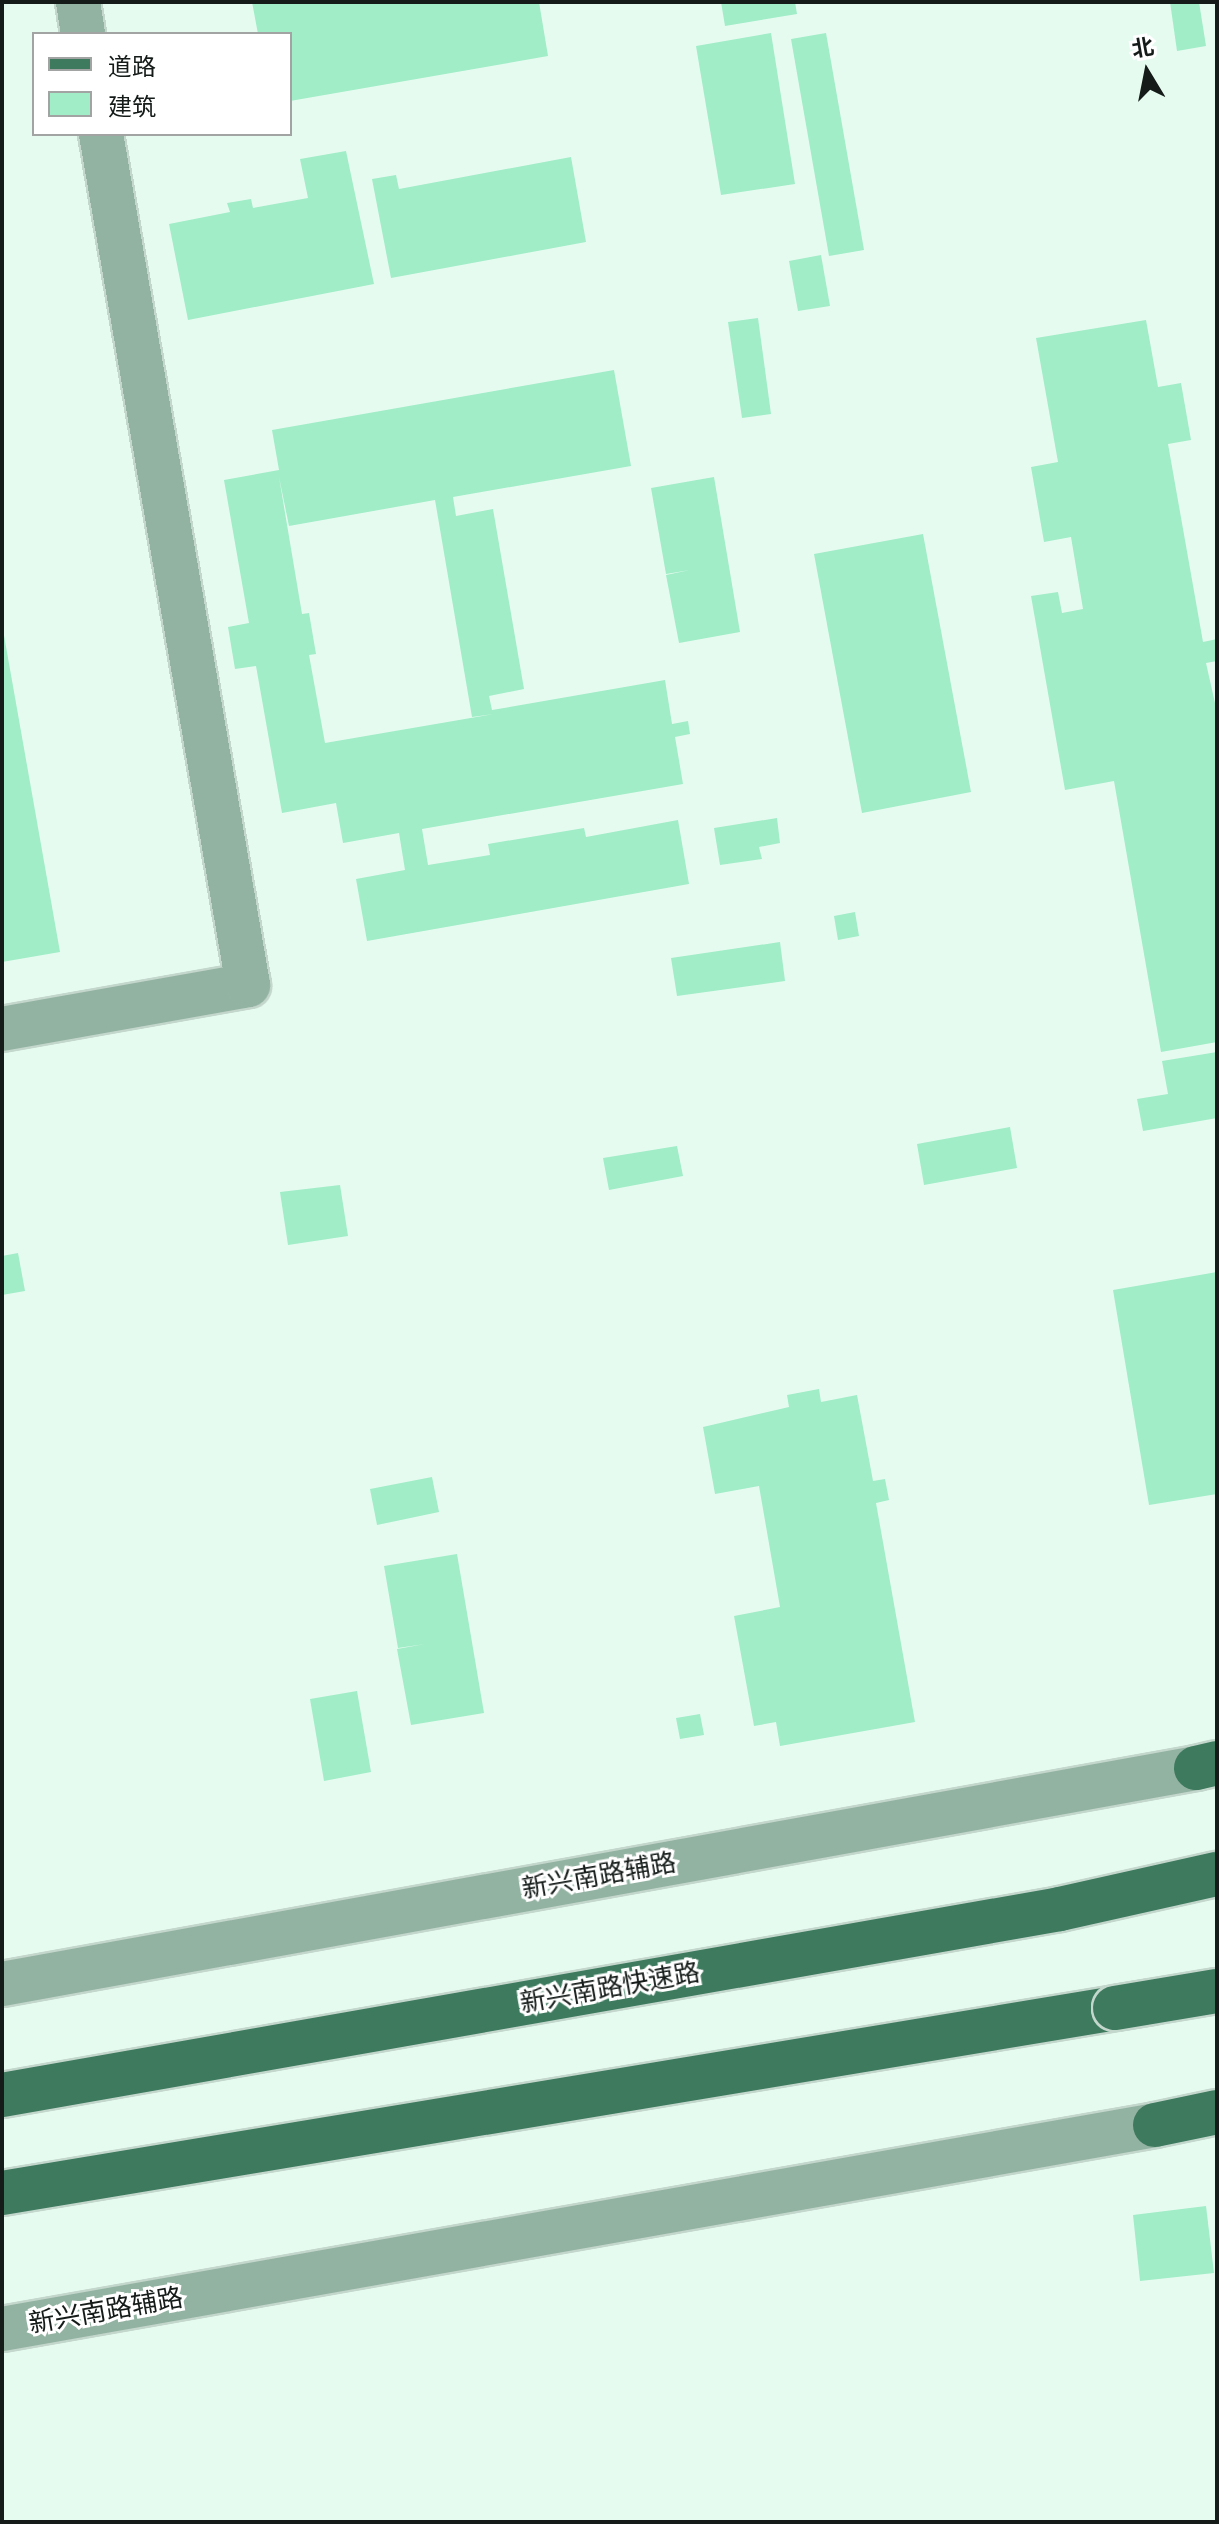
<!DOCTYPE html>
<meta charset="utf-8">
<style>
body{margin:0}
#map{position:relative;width:1219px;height:2524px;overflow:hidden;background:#e6fbf0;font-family:Arial,"Noto Sans SC",sans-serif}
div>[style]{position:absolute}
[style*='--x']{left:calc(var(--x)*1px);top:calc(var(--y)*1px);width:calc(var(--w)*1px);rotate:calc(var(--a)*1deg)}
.building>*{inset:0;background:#a0edc7}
.roads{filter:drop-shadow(2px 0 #c4d7cd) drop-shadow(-2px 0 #c4d7cd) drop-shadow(0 2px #c4d7cd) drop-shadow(0 -2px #c4d7cd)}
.minor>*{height:44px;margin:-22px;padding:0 22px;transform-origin:22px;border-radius:22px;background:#93b3a2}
.major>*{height:44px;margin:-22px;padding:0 22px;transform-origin:22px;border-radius:22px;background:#3d7a5e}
.bridges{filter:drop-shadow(2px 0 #c4d7cd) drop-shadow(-2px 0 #c4d7cd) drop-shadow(0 2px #c4d7cd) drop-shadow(0 -2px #c4d7cd)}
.major-bridge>*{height:44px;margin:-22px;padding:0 22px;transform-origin:22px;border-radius:22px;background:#3d7a5e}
span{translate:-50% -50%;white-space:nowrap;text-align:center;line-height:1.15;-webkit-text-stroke:6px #fff;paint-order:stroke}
.street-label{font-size:26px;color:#141b18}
.frame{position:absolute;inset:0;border:4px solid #141b18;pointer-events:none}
.legend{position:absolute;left:32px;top:32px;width:260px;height:104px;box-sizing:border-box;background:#fff;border:2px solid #a1a4a3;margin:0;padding:10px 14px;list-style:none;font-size:24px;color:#141b18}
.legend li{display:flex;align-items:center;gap:16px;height:40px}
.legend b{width:40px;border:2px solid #a1a4a3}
.north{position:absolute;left:1107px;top:32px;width:80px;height:80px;-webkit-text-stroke:6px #fff;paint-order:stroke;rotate:350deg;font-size:22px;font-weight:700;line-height:32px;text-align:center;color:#141b18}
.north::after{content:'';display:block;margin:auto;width:28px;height:36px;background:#141b18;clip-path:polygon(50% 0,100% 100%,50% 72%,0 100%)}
</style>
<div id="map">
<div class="building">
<i style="clip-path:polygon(252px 2px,539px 2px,548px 56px,290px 101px,290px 34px,258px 34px)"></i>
<i style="clip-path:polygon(721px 2px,795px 2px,797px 14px,725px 26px)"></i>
<i style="clip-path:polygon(1170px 2px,1199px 2px,1206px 46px,1177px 51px)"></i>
<i style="clip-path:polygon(771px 33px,795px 184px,721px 195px,696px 46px)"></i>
<i style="clip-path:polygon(826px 33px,864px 250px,829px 256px,791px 39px)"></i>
<i style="clip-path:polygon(346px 151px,374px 284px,188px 320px,169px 224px,230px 212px,227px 203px,251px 199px,253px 208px,308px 198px,300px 159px)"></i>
<i style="clip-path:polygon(571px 157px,586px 242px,391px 278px,372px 179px,396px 175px,399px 189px)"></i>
<i style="clip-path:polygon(821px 255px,830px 306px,798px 311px,789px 261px)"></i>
<i style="clip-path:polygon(758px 318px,771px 414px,742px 418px,728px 322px)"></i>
<i style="clip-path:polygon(1146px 320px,1158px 387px,1181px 383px,1191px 440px,1168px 444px,1203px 642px,1217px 639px,1217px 661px,1206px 663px,1217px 712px,1217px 1042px,1161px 1052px,1114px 781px,1065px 790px,1031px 596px,1058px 592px,1062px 613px,1083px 609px,1071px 537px,1044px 542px,1031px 467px,1058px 462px,1036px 338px)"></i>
<i style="clip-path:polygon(evenodd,614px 370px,631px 466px,453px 497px,456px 516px,493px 509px,524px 689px,489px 696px,492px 710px,665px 680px,672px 724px,688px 721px,690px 734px,675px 737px,683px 784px,422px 829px,428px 865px,490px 855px,488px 844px,584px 828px,586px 837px,678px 820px,689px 884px,367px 941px,356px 879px,405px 870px,399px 833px,343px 843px,336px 803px,282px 813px,256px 666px,235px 669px,228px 627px,249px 623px,224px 480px,279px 470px,272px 430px,614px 370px,279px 477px,289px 526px,435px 500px,472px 717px,494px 714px,325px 743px,309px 655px,316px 654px,309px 613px,302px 614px,279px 477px)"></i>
<i style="clip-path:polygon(714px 477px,740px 632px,679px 643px,666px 575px,690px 570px,666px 574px,651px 488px)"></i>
<i style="clip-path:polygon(923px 534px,971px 792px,862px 813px,814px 554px)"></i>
<i style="clip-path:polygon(2px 624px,60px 952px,2px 962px)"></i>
<i style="clip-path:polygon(777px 818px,780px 843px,759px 847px,762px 859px,720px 865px,714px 828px)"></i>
<i style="clip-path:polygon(855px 912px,859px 936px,838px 940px,834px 916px)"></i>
<i style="clip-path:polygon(780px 942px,785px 981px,677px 996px,671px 958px)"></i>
<i style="clip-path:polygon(1217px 1052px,1217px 1118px,1143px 1131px,1137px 1099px,1168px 1094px,1162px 1061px)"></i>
<i style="clip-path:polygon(1010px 1127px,1017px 1168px,924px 1185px,917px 1144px)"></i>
<i style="clip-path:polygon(677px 1146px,683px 1176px,609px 1190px,603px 1158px)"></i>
<i style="clip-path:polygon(340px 1185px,348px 1236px,288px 1245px,280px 1192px)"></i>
<i style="clip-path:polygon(18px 1253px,25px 1291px,2px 1295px,2px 1256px)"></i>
<i style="clip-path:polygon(1217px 1272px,1217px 1494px,1149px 1505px,1113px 1290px)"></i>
<i style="clip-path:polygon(819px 1389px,821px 1402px,857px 1395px,873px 1481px,885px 1479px,889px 1500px,876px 1503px,915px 1722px,780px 1746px,776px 1722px,754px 1726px,734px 1616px,780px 1607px,759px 1486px,715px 1494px,703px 1427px,789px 1407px,787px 1395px)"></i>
<i style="clip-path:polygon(432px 1477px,439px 1512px,377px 1525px,370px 1489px)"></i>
<i style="clip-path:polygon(457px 1554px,484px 1713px,411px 1725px,397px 1649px,425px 1644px,398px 1648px,384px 1566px)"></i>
<i style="clip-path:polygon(357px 1691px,371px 1772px,324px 1781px,310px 1699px)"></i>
<i style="clip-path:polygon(700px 1714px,704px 1735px,680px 1739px,676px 1718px)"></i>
<i style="clip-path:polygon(1206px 2206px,1214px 2273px,1140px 2281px,1133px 2215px)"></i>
</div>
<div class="roads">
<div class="minor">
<i style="--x:78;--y:2;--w:32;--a:81"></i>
<i style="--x:2;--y:1029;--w:250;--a:-10.1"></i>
<i style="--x:248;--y:985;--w:864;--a:-99.8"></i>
<i style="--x:2;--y:1984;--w:1213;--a:-10.25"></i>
<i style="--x:2;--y:2329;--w:1171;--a:-10.03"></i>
</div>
<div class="major">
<i style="--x:1196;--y:1768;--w:22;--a:-13"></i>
<i style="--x:2;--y:2095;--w:1074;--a:-9.97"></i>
<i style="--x:1060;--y:1909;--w:161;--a:-12.6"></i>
<i style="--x:1155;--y:2125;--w:63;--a:-11.8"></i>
<i style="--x:2;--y:2193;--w:1166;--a:-9.43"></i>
</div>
</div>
<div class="bridges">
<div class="major-bridge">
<i style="--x:1115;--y:2008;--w:103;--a:-9.5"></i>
</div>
</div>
<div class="street-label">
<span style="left:599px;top:1876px;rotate:-10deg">新兴南路辅路</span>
<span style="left:610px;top:1988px;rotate:-10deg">新兴南路快速路</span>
<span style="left:106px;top:2311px;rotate:-10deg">新兴南路辅路</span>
</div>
<div class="frame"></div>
<ul class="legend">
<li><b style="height:10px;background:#3d7a5e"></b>道路</li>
<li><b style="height:22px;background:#a0edc7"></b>建筑</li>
</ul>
<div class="north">北</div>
</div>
